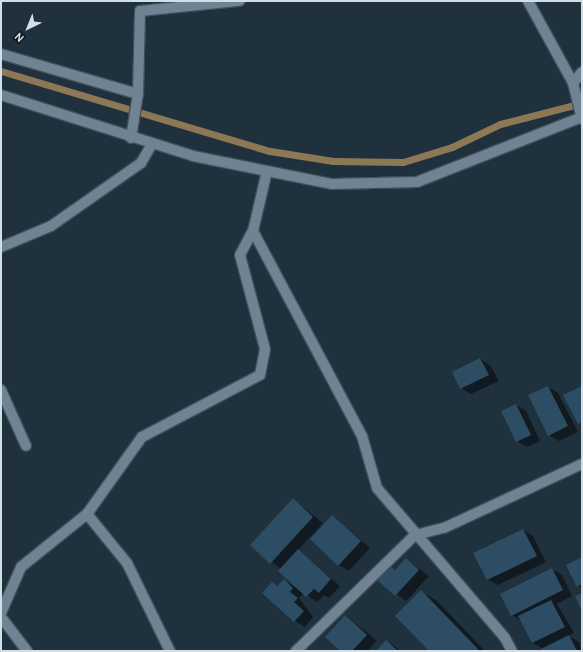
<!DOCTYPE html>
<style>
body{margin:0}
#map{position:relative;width:583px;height:652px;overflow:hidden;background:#1f313d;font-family:Overpass,sans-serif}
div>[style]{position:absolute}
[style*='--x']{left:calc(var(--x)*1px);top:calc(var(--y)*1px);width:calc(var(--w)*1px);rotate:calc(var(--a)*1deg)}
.shadow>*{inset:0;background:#0007}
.stream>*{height:7px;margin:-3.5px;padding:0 3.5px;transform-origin:3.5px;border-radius:3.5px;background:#8d7855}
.building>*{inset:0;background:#2c4d64}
.roads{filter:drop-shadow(1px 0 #404f5a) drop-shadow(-1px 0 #404f5a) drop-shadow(0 1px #404f5a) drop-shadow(0 -1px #404f5a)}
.street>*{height:10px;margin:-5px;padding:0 5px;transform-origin:5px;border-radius:5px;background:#6f8392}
span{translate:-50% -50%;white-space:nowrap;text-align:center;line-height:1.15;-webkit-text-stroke:4px #10181d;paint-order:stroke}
.frame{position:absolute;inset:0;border:2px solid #d3dee6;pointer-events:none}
.north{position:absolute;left:8px;top:8px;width:40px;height:40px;-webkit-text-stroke:3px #10181d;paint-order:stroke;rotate:223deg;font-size:11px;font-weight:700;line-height:16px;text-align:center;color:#d3dee6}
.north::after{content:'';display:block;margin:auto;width:14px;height:18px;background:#d3dee6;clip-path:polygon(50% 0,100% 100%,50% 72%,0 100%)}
</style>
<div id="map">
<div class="shadow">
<i style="clip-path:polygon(480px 359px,490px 365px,499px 381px,471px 394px,461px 388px)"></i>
<i style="clip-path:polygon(548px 387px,558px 393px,578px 432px,559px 441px,549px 435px)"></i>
<i style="clip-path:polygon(516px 405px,526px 411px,540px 441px,527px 447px,517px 441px)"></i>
<i style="clip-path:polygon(293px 499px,323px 523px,298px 550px,340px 586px,329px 598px,324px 595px,317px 602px,304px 593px,299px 598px,313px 617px,305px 627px,295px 621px,273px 583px,278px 587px,284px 580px,297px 588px,281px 569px,251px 545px)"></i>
<i style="clip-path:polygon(332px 516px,370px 548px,349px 571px,339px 565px)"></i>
<i style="clip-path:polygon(523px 530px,533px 536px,546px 562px,498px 585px,488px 580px)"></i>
<i style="clip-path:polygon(582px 558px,582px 588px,578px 586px)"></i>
<i style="clip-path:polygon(406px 559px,429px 576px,406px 601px,378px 579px,389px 566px,396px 570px)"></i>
<i style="clip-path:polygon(552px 569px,562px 575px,572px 596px,557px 604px,574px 633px,569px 636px,579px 642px,582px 651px,539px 651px,543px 649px,533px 643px,522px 621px,512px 615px)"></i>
<i style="clip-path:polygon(421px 592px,436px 600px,485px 651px,430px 651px)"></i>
<i style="clip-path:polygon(346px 616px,377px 641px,367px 651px,342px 651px)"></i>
<i style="clip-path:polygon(386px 641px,396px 647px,400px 651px,377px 651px)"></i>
</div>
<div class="stream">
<i style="--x:1;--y:71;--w:281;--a:16.6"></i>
<i style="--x:270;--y:151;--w:64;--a:9"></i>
<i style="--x:333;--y:161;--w:70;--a:0.8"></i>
<i style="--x:403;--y:162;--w:51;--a:-17"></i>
<i style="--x:452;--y:147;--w:53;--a:-25.6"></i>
<i style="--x:500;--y:124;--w:85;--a:-14.4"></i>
</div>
<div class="building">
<i style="clip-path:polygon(480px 358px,489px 375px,460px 389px,452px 372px)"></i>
<i style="clip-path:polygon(548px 386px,568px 426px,548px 436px,528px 395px)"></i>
<i style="clip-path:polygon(582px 386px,582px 422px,578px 424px,563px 395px)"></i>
<i style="clip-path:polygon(516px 404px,531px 435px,516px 442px,501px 411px)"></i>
<i style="clip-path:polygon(293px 498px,313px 517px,270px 564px,250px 545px)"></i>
<i style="clip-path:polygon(332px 515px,361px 541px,338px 566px,310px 539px)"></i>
<i style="clip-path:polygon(523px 529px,537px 556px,487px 580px,473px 553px)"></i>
<i style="clip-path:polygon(298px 549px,331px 579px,319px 593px,314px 589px,306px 597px,278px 571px)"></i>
<i style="clip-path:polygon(582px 557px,582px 584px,577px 587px,566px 565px)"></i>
<i style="clip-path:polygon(406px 558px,419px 570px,395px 596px,376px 579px,389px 565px,395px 570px)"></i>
<i style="clip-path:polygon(552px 568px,563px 590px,511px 616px,500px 594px)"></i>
<i style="clip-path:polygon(284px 579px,293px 588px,290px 592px,298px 598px,294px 602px,304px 611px,294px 622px,262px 593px,272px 582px,277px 586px)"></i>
<i style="clip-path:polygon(421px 590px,478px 649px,476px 651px,429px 651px,395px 616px)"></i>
<i style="clip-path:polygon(582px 593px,582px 611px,575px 596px)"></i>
<i style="clip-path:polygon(551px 600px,565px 627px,532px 643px,518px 616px)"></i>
<i style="clip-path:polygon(345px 615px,367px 635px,352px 651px,340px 651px,325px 637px)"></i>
<i style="clip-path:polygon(569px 635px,577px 651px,537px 651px)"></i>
<i style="clip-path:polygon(386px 640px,398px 651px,376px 651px)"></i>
</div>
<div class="roads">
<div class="street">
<i style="--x:528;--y:1;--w:94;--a:61.2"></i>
<i style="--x:573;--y:83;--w:37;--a:76"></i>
<i style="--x:1;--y:54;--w:143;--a:16.3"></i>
<i style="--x:138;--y:94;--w:83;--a:-88.6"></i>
<i style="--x:140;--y:11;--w:100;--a:-5.8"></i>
<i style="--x:573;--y:83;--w:14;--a:-51"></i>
<i style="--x:1;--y:95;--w:201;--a:17.6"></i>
<i style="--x:193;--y:156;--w:142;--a:11.4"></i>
<i style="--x:332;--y:184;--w:85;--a:-1.3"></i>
<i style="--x:417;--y:182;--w:177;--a:-21.5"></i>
<i style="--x:131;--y:138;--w:45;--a:-81"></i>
<i style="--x:267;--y:171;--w:62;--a:103.1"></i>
<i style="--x:253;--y:231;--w:232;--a:62"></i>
<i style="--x:362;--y:436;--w:54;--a:73.9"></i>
<i style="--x:377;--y:488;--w:197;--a:49.5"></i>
<i style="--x:505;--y:638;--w:15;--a:62"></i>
<i style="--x:1;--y:247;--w:54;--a:-22.8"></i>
<i style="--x:51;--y:226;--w:110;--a:-35"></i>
<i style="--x:141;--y:163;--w:22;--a:-60"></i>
<i style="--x:1;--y:390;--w:61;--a:65.9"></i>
<i style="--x:87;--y:514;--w:63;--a:50.8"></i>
<i style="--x:127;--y:563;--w:98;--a:64"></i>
<i style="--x:1;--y:613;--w:50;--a:-66.5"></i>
<i style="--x:21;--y:567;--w:85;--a:-38.8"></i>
<i style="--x:87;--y:514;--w:95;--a:-54.5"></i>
<i style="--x:142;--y:437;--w:133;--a:-27.7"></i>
<i style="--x:260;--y:375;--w:26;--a:-79"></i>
<i style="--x:265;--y:349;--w:97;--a:-104.9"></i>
<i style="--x:240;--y:255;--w:27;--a:-62"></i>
<i style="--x:1;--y:617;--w:43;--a:52.6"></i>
<i style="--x:296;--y:651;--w:166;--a:-44.3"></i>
<i style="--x:415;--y:535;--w:30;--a:-14"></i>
<i style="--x:444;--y:528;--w:152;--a:-24.9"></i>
</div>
</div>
<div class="frame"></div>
<div class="north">N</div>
</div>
